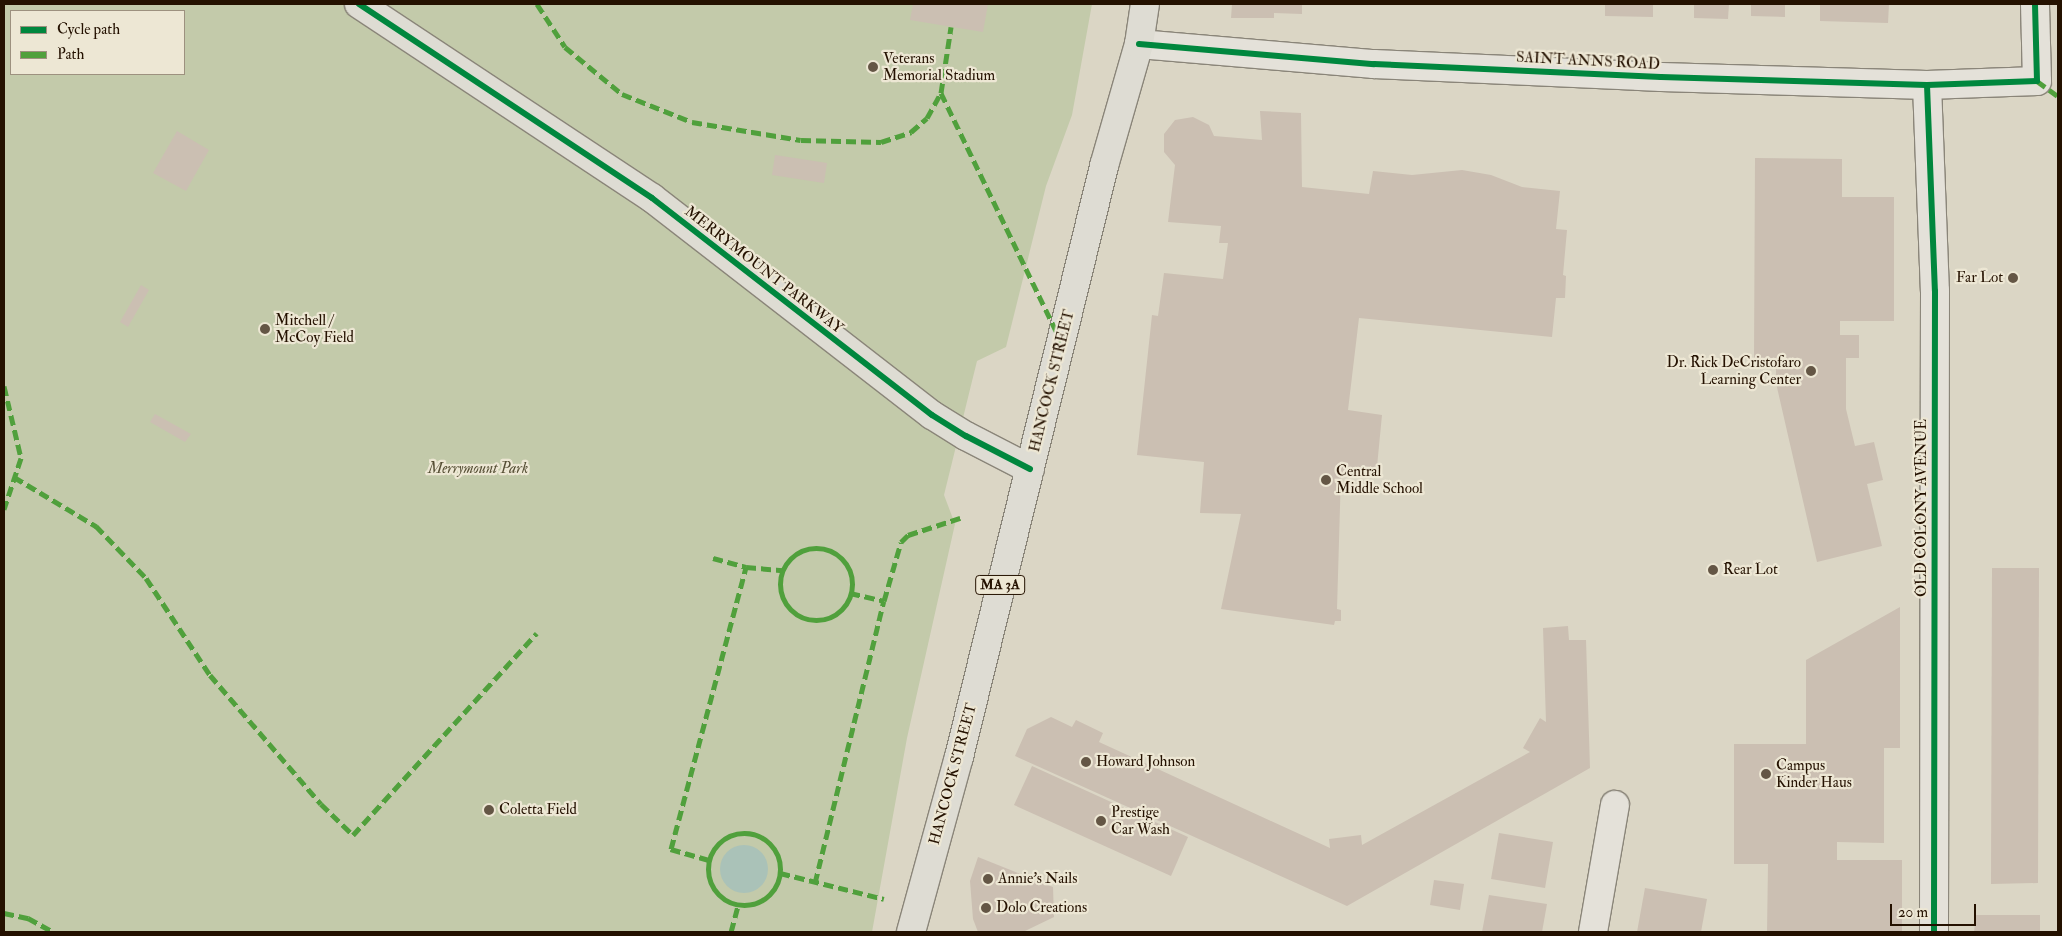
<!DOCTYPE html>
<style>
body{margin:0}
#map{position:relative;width:2062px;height:936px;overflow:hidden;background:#dbd6c5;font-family:"IM FELL Double Pica",serif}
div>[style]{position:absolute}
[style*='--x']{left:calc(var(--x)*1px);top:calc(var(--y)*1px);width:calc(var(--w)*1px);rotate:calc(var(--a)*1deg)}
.green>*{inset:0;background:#c3caaa}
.water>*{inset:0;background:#aac2b8}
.round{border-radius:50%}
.building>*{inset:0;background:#cbbfb2}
.roads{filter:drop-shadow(1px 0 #8a8579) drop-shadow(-1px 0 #8a8579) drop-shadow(0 1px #8a8579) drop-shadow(0 -1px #8a8579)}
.minor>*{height:28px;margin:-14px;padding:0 14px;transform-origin:14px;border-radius:14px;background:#e4e1d9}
.major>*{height:28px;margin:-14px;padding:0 14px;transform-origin:14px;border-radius:14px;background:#dedcd3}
.quiet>*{height:5px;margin-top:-2.5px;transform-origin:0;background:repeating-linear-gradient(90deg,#50a03c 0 10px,transparent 0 15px)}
.quiet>.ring{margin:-2.5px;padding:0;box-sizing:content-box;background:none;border:5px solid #50a03c;border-radius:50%}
.cycleway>*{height:6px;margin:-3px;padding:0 3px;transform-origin:3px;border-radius:3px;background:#00873e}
.dots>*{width:14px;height:14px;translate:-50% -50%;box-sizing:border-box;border:2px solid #ede7d4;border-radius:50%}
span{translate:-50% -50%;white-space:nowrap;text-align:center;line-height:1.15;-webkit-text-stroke:4.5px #ede7d4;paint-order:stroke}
.shield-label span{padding:1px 4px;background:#ede7d4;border:1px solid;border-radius:4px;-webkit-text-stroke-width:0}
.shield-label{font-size:14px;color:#241100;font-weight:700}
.poi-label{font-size:15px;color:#241100}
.left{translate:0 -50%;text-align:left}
.right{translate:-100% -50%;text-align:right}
.street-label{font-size:15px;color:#241100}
.park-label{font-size:15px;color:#554e34;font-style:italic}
.frame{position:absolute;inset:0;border:5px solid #241100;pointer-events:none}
.legend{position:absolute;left:10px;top:10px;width:175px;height:65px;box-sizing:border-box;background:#ede7d4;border:1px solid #9d917f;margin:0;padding:6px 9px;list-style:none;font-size:15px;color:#241100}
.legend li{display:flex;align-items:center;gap:10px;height:25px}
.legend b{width:25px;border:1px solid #9d917f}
.scale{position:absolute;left:1890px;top:904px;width:86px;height:22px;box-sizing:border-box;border:2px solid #241100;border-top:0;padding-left:6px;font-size:15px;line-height:18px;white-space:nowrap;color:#241100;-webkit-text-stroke:4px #ede7d4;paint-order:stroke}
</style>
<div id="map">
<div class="green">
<i style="clip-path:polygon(evenodd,4px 4px,1092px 4px,1072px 115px,1046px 186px,1006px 347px,977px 361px,944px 495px,955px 524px,907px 738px,872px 932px,4px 932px,4px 4px,11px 11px,184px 11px,184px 74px,11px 74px,11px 11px)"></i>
</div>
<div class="water">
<i class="round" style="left:720px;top:845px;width:48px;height:48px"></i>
</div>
<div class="building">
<i style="clip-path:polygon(913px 4px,988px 4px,983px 32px,910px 20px)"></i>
<i style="clip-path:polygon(1232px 4px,1302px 4px,1302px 14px,1274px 13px,1274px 18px,1231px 18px)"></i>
<i style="clip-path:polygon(1605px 4px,1653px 4px,1653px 17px,1605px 16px)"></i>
<i style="clip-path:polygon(1694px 4px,1729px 4px,1728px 19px,1694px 18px)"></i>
<i style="clip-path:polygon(1751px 4px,1785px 4px,1785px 17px,1751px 16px)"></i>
<i style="clip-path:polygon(1820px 4px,1889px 4px,1888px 23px,1820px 21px)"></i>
<i style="clip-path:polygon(1260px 111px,1301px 113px,1302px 187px,1369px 194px,1373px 171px,1412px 175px,1462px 170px,1491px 175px,1522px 187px,1560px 191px,1556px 229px,1567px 230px,1563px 275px,1566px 276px,1565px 298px,1556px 298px,1552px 337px,1359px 318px,1348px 410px,1382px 415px,1376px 477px,1341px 473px,1337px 609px,1341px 610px,1341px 621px,1335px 621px,1334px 625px,1221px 609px,1241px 514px,1200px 513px,1204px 462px,1137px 455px,1152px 315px,1158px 316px,1164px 273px,1223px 279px,1228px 243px,1219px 243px,1221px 226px,1168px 222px,1175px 165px,1164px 152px,1164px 134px,1175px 120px,1193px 117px,1209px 125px,1214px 136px,1262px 140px)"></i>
<i style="clip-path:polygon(177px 131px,209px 150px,186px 191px,153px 173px)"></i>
<i style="clip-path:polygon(775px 155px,827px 163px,824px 183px,772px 175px)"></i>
<i style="clip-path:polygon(1755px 158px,1842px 159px,1842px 197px,1894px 197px,1894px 321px,1840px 321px,1840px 335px,1859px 335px,1859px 358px,1846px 358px,1846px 409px,1855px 446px,1874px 442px,1883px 480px,1867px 484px,1882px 546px,1817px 562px,1776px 383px,1776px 358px,1754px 358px)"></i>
<i style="clip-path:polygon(141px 285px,149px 290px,128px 327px,120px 322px)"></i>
<i style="clip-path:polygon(155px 414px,191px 434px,185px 442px,150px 422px)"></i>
<i style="clip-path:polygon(1992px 568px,2039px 568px,2038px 883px,1991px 884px)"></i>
<i style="clip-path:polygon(1900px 607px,1900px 748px,1884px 748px,1884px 843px,1837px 842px,1837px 860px,1902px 860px,1902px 932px,1767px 932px,1768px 864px,1734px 864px,1734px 744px,1806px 744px,1806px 660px)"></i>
<i style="clip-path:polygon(1568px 626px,1569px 640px,1586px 640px,1590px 768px,1347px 906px,1015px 756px,1027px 729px,1051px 717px,1072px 727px,1076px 720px,1103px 733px,1099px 742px,1330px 848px,1329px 839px,1361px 835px,1362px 845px,1530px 752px,1523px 748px,1540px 718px,1546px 722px,1543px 628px)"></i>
<i style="clip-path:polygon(1032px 766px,1188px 837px,1171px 876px,1014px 805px)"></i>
<i style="clip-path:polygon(1499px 833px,1553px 842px,1545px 888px,1491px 879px)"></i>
<i style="clip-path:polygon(978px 857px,1053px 887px,1054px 917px,1023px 932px,978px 932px,973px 919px,970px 881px)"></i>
<i style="clip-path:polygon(1434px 880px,1464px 884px,1460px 910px,1430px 905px)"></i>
<i style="clip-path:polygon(1645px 888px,1707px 899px,1701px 932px,1637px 932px)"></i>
<i style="clip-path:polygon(1489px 895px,1547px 904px,1542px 932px,1482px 932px)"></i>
<i style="clip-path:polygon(1976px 915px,2040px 915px,2040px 932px,1974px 932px)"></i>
</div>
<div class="roads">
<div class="minor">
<i style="--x:1139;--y:44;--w:236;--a:4.9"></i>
<i style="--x:1374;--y:64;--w:287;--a:2.6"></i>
<i style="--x:1661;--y:77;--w:266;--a:1.7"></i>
<i style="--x:1927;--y:85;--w:110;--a:-2.1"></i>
<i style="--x:2037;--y:81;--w:77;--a:-91.5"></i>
<i style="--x:1927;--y:85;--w:206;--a:87.8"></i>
<i style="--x:1935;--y:291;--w:641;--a:90.09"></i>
<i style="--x:1593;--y:932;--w:129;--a:-80.2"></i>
</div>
<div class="major">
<i style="--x:359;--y:4;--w:351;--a:33.5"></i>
<i style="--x:652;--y:198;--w:354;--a:37.8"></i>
<i style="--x:932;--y:415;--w:40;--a:32"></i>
<i style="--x:966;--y:436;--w:72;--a:27.3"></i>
<i style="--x:911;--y:932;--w:181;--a:-74.7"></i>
<i style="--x:959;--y:757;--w:609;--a:-76.21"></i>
<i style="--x:1104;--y:166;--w:127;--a:-74"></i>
<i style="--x:1139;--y:44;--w:40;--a:-81.5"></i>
</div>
</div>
<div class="quiet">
<i style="--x:537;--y:4;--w:51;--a:56.9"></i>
<i style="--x:565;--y:47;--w:74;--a:39.5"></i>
<i style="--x:622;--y:94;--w:75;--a:21.8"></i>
<i style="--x:692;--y:122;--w:110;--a:9.4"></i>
<i style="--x:801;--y:140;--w:80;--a:1.4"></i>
<i style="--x:881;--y:142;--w:32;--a:-18"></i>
<i style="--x:911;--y:132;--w:21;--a:-41"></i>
<i style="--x:927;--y:118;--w:29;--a:-61"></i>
<i style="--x:941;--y:93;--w:67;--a:-81.4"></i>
<i style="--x:2037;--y:81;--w:26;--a:36"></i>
<i style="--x:941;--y:93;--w:276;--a:64.2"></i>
<i style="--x:4;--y:386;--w:74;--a:76.7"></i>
<i style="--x:21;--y:458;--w:54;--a:108.4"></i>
<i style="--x:14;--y:477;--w:96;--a:30.9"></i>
<i style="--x:96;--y:526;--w:72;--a:46.1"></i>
<i style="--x:146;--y:578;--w:116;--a:56.6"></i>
<i style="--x:210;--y:675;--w:170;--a:49.3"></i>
<i style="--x:321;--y:804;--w:45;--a:44.1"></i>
<i style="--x:353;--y:835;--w:273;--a:-47.7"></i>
<i class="ring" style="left:780px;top:548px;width:67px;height:67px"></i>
<i style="--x:713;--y:558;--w:34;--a:15"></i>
<i style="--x:746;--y:567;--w:37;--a:5"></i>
<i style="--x:850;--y:593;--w:35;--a:13"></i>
<i style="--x:884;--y:601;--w:61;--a:-73.9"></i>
<i style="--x:901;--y:542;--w:10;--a:-45"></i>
<i style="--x:908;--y:535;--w:55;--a:-18.1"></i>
<i class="ring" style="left:708px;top:833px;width:67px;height:67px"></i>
<i style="--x:709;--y:860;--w:40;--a:-164"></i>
<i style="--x:671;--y:849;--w:292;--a:-75.1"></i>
<i style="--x:780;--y:873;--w:107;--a:14"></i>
<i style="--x:815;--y:883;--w:290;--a:-76.3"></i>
<i style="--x:4;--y:913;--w:25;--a:12"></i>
<i style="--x:28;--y:918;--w:29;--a:29"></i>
<i style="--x:731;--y:932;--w:28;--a:-75"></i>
</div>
<div class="cycleway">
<i style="--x:359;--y:4;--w:351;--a:33.5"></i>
<i style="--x:652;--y:198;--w:354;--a:37.8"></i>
<i style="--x:932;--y:415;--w:40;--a:32"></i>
<i style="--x:966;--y:436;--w:72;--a:27.3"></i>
<i style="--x:1139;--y:44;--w:236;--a:4.9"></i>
<i style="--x:1374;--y:64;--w:287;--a:2.6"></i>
<i style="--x:1661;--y:77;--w:266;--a:1.7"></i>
<i style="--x:1927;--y:85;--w:110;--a:-2.1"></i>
<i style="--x:2037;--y:81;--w:77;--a:-91.5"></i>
<i style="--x:1927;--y:85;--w:206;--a:87.8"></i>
<i style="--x:1935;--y:291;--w:641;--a:90.09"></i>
</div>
<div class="dots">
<i style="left:873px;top:67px;background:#645645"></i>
<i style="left:2013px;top:278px;background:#645645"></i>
<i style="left:265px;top:329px;background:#645645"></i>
<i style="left:1811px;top:371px;background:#645645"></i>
<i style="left:1326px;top:480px;background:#645645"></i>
<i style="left:1713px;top:570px;background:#645645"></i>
<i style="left:1086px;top:762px;background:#645645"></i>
<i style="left:1766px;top:774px;background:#645645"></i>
<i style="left:489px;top:810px;background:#645645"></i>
<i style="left:1101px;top:821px;background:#645645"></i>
<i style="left:988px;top:879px;background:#645645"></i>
<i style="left:986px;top:908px;background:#645645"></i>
</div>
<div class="shield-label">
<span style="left:1000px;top:585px">MA 3A</span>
</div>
<div class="poi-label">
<span class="left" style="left:883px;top:67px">Veterans<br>Memorial Stadium</span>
<span class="right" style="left:2003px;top:278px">Far Lot</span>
<span class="left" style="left:275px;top:329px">Mitchell /<br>McCoy Field</span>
<span class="right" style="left:1801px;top:371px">Dr. Rick DeCristofaro<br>Learning Center</span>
<span class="left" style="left:1336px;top:480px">Central<br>Middle School</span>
<span class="left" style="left:1723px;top:570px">Rear Lot</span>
<span class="left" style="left:1096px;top:762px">Howard Johnson</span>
<span class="left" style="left:1776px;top:774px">Campus<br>Kinder Haus</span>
<span class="left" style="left:499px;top:810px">Coletta Field</span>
<span class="left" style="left:1111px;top:821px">Prestige<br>Car Wash</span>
<span class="left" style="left:998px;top:879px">Annie's Nails</span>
<span class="left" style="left:996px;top:908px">Dolo Creations</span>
</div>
<div class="street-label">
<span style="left:1588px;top:61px;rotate:3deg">SAINT ANNS ROAD</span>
<span style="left:764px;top:270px;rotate:38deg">MERRYMOUNT PARKWAY</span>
<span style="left:1052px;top:381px;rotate:-76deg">HANCOCK STREET</span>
<span style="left:1922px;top:508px;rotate:-90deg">OLD COLONY AVENUE</span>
<span style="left:953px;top:774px;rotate:-75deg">HANCOCK STREET</span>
</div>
<div class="park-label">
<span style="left:478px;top:469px">Merrymount Park</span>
</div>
<div class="frame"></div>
<ul class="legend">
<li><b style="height:6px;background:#00873e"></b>Cycle path</li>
<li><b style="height:6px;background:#50a03c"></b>Path</li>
</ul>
<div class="scale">20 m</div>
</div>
